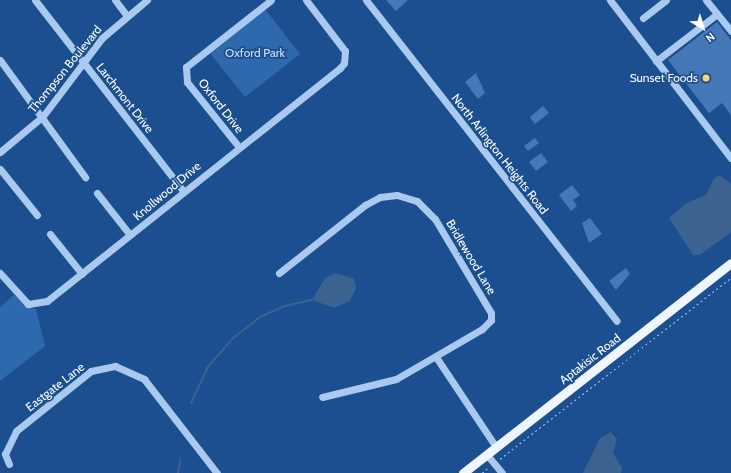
<!DOCTYPE html>
<style>
body{margin:0}
#map{position:relative;width:731px;height:473px;overflow:hidden;background:#1b4f8f;font-family:Cabin,sans-serif}
div>[style]{position:absolute}
[style*='--x']{left:calc(var(--x)*1px);top:calc(var(--y)*1px);width:calc(var(--w)*1px);rotate:calc(var(--a)*1deg)}
.green>*{inset:0;background:#2e69ad}
.water>*{inset:0;background:#3c6290}
.stream>*{height:2px;margin:-1px;padding:0 1px;transform-origin:1px;border-radius:1px;background:#3c6290}
.building>*{inset:0;background:#4478b7}
.path>*{height:1px;margin-top:-0.5px;transform-origin:0;background:repeating-linear-gradient(90deg,#a9c9ee 0 2px,transparent 0 5px)}
.minor>*{height:7px;margin:-3.5px;padding:0 3.5px;transform-origin:3.5px;border-radius:3.5px;background:#a9c9ee}
.major>*{height:9px;margin:-4.5px;padding:0 4.5px;transform-origin:4.5px;border-radius:4.5px;background:#f0f6ff}
.dots>*{width:11px;height:11px;translate:-50% -50%;box-sizing:border-box;border:2px solid #1b4f8f;border-radius:50%}
span{translate:-50% -50%;white-space:nowrap;text-align:center;line-height:1.15;-webkit-text-stroke:3.5px #1b4f8f;paint-order:stroke}
.park-label{font-size:12px;color:#cfe3fa}
.street-label{font-size:12px;color:#fff}
.poi-label{font-size:12px;color:#fff}
.right{translate:-100% -50%;text-align:right}
.north{position:absolute;left:683px;top:8px;width:40px;height:40px;-webkit-text-stroke:3px #1b4f8f;paint-order:stroke;rotate:142deg;font-size:11px;font-weight:700;line-height:16px;text-align:center;color:#fff}
.north::after{content:'';display:block;margin:auto;width:14px;height:18px;background:#fff;clip-path:polygon(50% 0,100% 100%,50% 72%,0 100%)}
</style>
<div id="map">
<div class="green">
<i style="clip-path:polygon(265px 9px,300px 54px,245px 97px,209px 52px)"></i>
<i style="clip-path:polygon(14px 295px,26px 306px,36px 309px,45px 346px,0 381px,0 307px)"></i>
</div>
<div class="water">
<i style="clip-path:polygon(719px 175px,731px 184px,731px 232px,700px 255px,693px 255px,669px 218px,685px 204px,706px 195px,713px 180px)"></i>
<i style="clip-path:polygon(336px 273px,354px 279px,356px 288px,350px 301px,334px 308px,312px 300px,325px 278px)"></i>
<i style="clip-path:polygon(611px 432px,617px 439px,613px 453px,622px 468px,621px 473px,583px 473px,600px 438px)"></i>
</div>
<div class="stream">
<i style="--x:191;--y:403;--w:38;--a:-65"></i>
<i style="--x:207;--y:368;--w:38;--a:-49"></i>
<i style="--x:232;--y:339;--w:36;--a:-38"></i>
<i style="--x:260;--y:317;--w:27;--a:-24"></i>
<i style="--x:285;--y:306;--w:28;--a:-13"></i>
<i style="--x:178;--y:473;--w:13;--a:-81"></i>
</div>
<div class="building">
<i style="clip-path:polygon(386px 0,408px 0,396px 11px)"></i>
<i style="clip-path:polygon(717px 22px,731px 40px,731px 115px,722px 103px,709px 113px,668px 60px)"></i>
<i style="clip-path:polygon(476px 73px,485px 93px,478px 99px,465px 82px)"></i>
<i style="clip-path:polygon(543px 106px,549px 113px,535px 124px,530px 117px)"></i>
<i style="clip-path:polygon(535px 138px,539px 143px,528px 151px,524px 146px)"></i>
<i style="clip-path:polygon(541px 153px,548px 162px,536px 171px,529px 162px)"></i>
<i style="clip-path:polygon(572px 185px,580px 195px,573px 200px,577px 206px,571px 211px,559px 195px)"></i>
<i style="clip-path:polygon(590px 218px,602px 234px,589px 243px,582px 223px)"></i>
<i style="clip-path:polygon(626px 268px,630px 274px,616px 290px,609px 281px)"></i>
</div>
<div class="path">
<i style="--x:500;--y:459;--w:293;--a:-38.1"></i>
<i style="--x:482;--y:473;--w:9;--a:-41"></i>
</div>
<div class="minor">
<i style="--x:35;--y:0;--w:242;--a:52.2"></i>
<i style="--x:115;--y:0;--w:20;--a:53"></i>
<i style="--x:366;--y:0;--w:407;--a:52"></i>
<i style="--x:610;--y:0;--w:199;--a:52.6"></i>
<i style="--x:706;--y:0;--w:40;--a:51"></i>
<i style="--x:643;--y:18;--w:29;--a:-38"></i>
<i style="--x:0;--y:60;--w:145;--a:54"></i>
<i style="--x:656;--y:61;--w:77;--a:-37.6"></i>
<i style="--x:239;--y:147;--w:83;--a:-128.7"></i>
<i style="--x:187;--y:82;--w:15;--a:-94"></i>
<i style="--x:186;--y:67;--w:108;--a:-38.2"></i>
<i style="--x:0;--y:152;--w:56;--a:-39.9"></i>
<i style="--x:43;--y:116;--w:98;--a:-52.9"></i>
<i style="--x:102;--y:38;--w:59;--a:-40.2"></i>
<i style="--x:0;--y:169;--w:59;--a:51.2"></i>
<i style="--x:97;--y:193;--w:53;--a:51.8"></i>
<i style="--x:50;--y:234;--w:51;--a:51.3"></i>
<i style="--x:0;--y:273;--w:42;--a:47.9"></i>
<i style="--x:28;--y:304;--w:19;--a:-9"></i>
<i style="--x:47;--y:301;--w:374;--a:-38.5"></i>
<i style="--x:340;--y:68;--w:6;--a:-51"></i>
<i style="--x:344;--y:63;--w:12;--a:-85"></i>
<i style="--x:345;--y:51;--w:64;--a:-127.4"></i>
<i style="--x:279;--y:273;--w:110;--a:-38.3"></i>
<i style="--x:365;--y:205;--w:17;--a:-28"></i>
<i style="--x:380;--y:197;--w:17;--a:-7"></i>
<i style="--x:397;--y:195;--w:21;--a:17"></i>
<i style="--x:417;--y:201;--w:25;--a:45"></i>
<i style="--x:435;--y:219;--w:109;--a:59.2"></i>
<i style="--x:491;--y:313;--w:7;--a:90"></i>
<i style="--x:491;--y:320;--w:13;--a:135"></i>
<i style="--x:482;--y:329;--w:99;--a:149.8"></i>
<i style="--x:396;--y:379;--w:76;--a:166.3"></i>
<i style="--x:436;--y:357;--w:108;--a:56.3"></i>
<i style="--x:487;--y:455;--w:23;--a:50"></i>
<i style="--x:9;--y:464;--w:11;--a:-112"></i>
<i style="--x:5;--y:454;--w:25;--a:-64"></i>
<i style="--x:16;--y:431;--w:96;--a:-38.7"></i>
<i style="--x:91;--y:371;--w:25;--a:-12"></i>
<i style="--x:115;--y:366;--w:32;--a:24"></i>
<i style="--x:144;--y:379;--w:119;--a:52.2"></i>
</div>
<div class="major">
<i style="--x:463;--y:473;--w:340;--a:-38.1"></i>
</div>
<div class="dots">
<i style="left:706px;top:78px;background:#ffd166"></i>
</div>
<div class="park-label">
<span style="left:255px;top:53px">Oxford Park</span>
</div>
<div class="street-label">
<span style="left:65px;top:69px;rotate:-51deg">Thompson Boulevard</span>
<span style="left:125px;top:98px;rotate:52deg">Larchmont Drive</span>
<span style="left:221px;top:106px;rotate:52deg">Oxford Drive</span>
<span style="left:500px;top:154px;rotate:52deg">North Arlington Heights Road</span>
<span style="left:167px;top:191px;rotate:-40deg">Knollwood Drive</span>
<span style="left:471px;top:257px;rotate:59deg">Bridlewood Lane</span>
<span style="left:590px;top:359px;rotate:-38deg">Aptakisic Road</span>
<span style="left:55px;top:387px;rotate:-38deg">Eastgate Lane</span>
</div>
<div class="poi-label">
<span class="right" style="left:698px;top:78px">Sunset Foods</span>
</div>
<div class="north">N</div>
</div>
